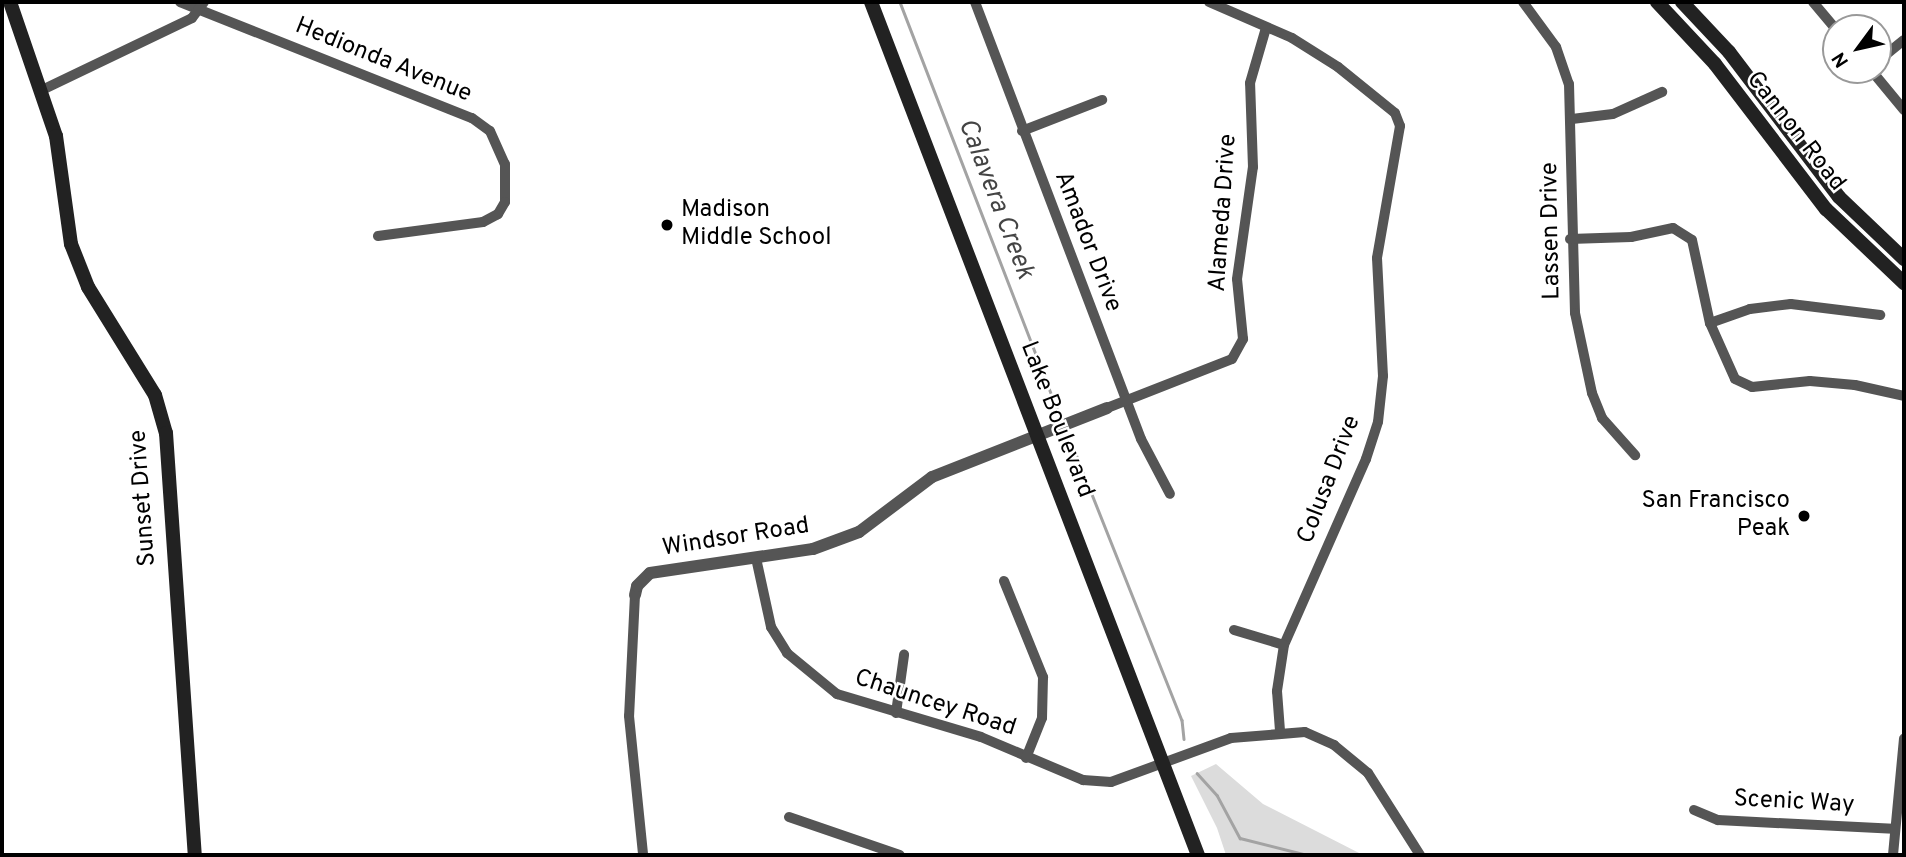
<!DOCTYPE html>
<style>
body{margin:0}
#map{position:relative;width:1906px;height:857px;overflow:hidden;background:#fff;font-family:Overpass,sans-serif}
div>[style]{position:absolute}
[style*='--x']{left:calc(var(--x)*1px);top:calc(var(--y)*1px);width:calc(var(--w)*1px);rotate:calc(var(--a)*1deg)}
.green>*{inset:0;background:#dcdcdc}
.stream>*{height:2.5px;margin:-1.25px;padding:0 1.25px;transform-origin:1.25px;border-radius:1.25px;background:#a3a3a3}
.minor>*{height:10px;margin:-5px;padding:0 5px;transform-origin:5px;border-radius:5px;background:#555}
.tertiary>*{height:12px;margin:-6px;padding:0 6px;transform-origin:6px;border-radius:6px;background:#555}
.secondary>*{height:14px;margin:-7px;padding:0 7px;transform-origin:7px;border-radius:7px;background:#222}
.dots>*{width:19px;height:19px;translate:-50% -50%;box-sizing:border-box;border:4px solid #fff;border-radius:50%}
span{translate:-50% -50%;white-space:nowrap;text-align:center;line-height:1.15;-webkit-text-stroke:5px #fff;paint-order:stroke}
.street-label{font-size:24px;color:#000}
.poi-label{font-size:24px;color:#000}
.left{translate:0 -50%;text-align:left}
.right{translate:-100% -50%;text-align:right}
.water-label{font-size:26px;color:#444;font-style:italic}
.frame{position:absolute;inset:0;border:4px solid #000;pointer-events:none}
.north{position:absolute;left:1822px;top:14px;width:70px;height:70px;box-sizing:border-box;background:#fff;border:2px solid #999;border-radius:50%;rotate:237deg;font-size:19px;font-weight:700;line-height:28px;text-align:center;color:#000}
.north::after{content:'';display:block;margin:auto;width:24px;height:32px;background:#000;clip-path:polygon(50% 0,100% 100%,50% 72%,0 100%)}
</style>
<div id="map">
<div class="green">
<i style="clip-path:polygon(1216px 764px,1263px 804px,1363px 855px,1226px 855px,1217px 828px,1191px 776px)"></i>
</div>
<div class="stream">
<i style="--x:900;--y:2;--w:436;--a:68.9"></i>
<i style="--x:1072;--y:444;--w:297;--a:68.3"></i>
<i style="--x:1182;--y:720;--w:19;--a:84"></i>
<i style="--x:1197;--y:773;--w:30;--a:48"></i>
<i style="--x:1217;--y:795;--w:49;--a:61.9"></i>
<i style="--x:1240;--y:838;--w:69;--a:14.2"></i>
</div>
<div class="minor">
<i style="--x:180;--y:2;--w:314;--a:21.7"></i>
<i style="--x:472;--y:118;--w:22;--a:36"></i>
<i style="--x:490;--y:131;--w:36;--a:66"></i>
<i style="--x:505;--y:164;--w:38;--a:90"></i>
<i style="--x:505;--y:202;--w:14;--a:120"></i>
<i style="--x:498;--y:214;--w:17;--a:152"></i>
<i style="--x:483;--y:222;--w:106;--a:172.4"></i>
<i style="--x:975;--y:2;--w:467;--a:69.2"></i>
<i style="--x:1141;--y:439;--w:62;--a:62.2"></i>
<i style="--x:1209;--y:2;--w:90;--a:23.4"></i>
<i style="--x:1292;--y:38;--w:54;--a:32.2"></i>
<i style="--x:1338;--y:67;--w:73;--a:38.9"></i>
<i style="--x:1395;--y:113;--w:14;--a:69"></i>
<i style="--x:1400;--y:126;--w:134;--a:99.9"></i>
<i style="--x:1377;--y:258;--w:118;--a:87.1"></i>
<i style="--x:1383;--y:376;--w:46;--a:96.2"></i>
<i style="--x:1378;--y:422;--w:39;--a:108"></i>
<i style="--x:1366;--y:459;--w:203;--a:113.8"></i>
<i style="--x:1284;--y:645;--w:47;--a:98.7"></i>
<i style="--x:1277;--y:691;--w:40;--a:85.7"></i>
<i style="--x:1523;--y:2;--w:56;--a:53.7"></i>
<i style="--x:1556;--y:47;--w:39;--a:71"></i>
<i style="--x:1569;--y:84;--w:229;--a:88.5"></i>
<i style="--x:1575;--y:313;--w:82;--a:78"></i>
<i style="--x:1592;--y:393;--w:27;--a:68"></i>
<i style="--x:1602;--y:418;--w:50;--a:48.3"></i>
<i style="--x:1813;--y:2;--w:35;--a:50"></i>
<i style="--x:1878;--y:61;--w:33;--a:-39"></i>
<i style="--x:1871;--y:70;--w:52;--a:50.5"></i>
<i style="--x:42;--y:90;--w:166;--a:-25.6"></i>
<i style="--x:192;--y:18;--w:20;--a:-53"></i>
<i style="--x:1572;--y:119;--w:41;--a:-7"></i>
<i style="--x:1613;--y:114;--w:54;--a:-24.2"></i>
<i style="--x:1022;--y:131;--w:86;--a:-21.2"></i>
<i style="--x:1570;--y:239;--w:61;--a:-1.9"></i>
<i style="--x:1631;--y:237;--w:43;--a:-12.1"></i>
<i style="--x:1673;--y:228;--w:22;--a:32"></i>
<i style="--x:1692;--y:240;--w:85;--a:77.8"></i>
<i style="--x:1710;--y:323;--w:61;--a:65.9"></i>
<i style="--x:1735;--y:379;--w:19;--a:25"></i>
<i style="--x:1752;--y:387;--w:58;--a:-5.9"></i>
<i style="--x:1810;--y:381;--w:45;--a:5.1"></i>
<i style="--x:1855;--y:385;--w:50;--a:12.7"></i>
<i style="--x:1710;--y:323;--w:42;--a:-19.3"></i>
<i style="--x:1750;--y:309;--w:41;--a:-7"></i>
<i style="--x:1791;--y:304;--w:90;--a:7"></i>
<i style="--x:1107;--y:408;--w:134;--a:-21.4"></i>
<i style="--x:1232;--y:359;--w:23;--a:-61"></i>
<i style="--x:1243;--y:339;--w:60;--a:-95.7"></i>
<i style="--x:1237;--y:279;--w:113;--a:-81.9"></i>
<i style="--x:1253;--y:167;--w:84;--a:-92"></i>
<i style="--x:1250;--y:83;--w:57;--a:-73.8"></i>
<i style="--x:756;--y:558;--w:71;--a:77.7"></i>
<i style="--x:771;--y:627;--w:31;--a:58"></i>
<i style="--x:787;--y:653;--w:65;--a:39.4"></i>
<i style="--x:837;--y:694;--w:150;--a:16.6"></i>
<i style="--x:981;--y:737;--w:111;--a:22.9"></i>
<i style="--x:1083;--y:780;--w:28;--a:4"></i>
<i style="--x:1111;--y:782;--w:128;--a:-20.1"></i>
<i style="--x:1231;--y:738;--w:74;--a:-4.6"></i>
<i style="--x:1305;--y:732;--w:32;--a:24"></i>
<i style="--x:1334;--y:745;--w:44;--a:39.5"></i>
<i style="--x:1368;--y:773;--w:97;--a:57.6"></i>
<i style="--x:1004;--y:581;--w:104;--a:67.9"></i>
<i style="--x:1043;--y:677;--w:41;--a:91.4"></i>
<i style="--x:1042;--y:718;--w:43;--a:111.8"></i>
<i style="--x:635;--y:595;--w:121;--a:92.8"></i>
<i style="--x:629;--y:716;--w:140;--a:84.2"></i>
<i style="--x:1234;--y:630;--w:52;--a:16.7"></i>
<i style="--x:896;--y:713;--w:59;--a:-82.1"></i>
<i style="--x:1694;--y:810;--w:26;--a:23"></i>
<i style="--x:1718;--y:820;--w:175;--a:2.9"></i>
<i style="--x:789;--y:817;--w:117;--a:18.9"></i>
<i style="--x:1893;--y:855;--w:117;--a:-84.6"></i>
</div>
<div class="tertiary">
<i style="--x:635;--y:595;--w:9;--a:-77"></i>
<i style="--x:637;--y:586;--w:18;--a:-45"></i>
<i style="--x:650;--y:573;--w:165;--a:-8.4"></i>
<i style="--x:813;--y:549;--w:49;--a:-20.3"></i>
<i style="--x:859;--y:532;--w:91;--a:-37"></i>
<i style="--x:932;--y:477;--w:188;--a:-21.5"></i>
</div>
<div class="secondary">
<i style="--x:10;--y:2;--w:142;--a:71.1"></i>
<i style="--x:56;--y:136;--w:109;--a:82.1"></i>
<i style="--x:71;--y:244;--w:46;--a:68.4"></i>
<i style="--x:88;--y:287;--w:127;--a:58.2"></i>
<i style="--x:155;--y:395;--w:40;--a:74"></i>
<i style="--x:166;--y:433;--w:423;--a:86.1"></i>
<i style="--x:871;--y:2;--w:914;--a:69.03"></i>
<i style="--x:1657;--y:2;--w:85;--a:46.9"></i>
<i style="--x:1715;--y:64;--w:183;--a:52.6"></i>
<i style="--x:1826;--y:209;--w:108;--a:43.5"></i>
<i style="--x:1682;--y:2;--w:69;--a:46.8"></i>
<i style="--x:1729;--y:52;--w:182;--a:52.8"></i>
<i style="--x:1839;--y:197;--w:90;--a:43.6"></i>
</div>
<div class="dots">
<i style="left:667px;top:225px;background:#000"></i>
<i style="left:1804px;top:516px;background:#000"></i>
</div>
<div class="street-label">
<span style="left:383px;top:61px;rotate:22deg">Hedionda Avenue</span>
<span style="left:1795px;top:132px;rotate:52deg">Cannon Road</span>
<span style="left:1224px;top:213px;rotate:-86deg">Alameda Drive</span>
<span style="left:1552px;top:231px;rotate:-91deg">Lassen Drive</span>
<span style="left:1087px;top:242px;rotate:69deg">Amador Drive</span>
<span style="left:1056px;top:420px;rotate:69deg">Lake Boulevard</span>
<span style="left:1330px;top:480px;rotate:-69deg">Colusa Drive</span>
<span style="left:144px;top:498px;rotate:-94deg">Sunset Drive</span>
<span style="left:736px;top:538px;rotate:-9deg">Windsor Road</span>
<span style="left:935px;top:704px;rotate:18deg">Chauncey Road</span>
<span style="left:1794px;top:803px;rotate:3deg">Scenic Way</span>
</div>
<div class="poi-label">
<span class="left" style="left:681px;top:225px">Madison<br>Middle School</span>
<span class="right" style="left:1790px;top:516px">San Francisco<br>Peak</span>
</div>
<div class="water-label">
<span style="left:995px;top:199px;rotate:69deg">Calavera Creek</span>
</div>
<div class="frame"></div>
<div class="north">N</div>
</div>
